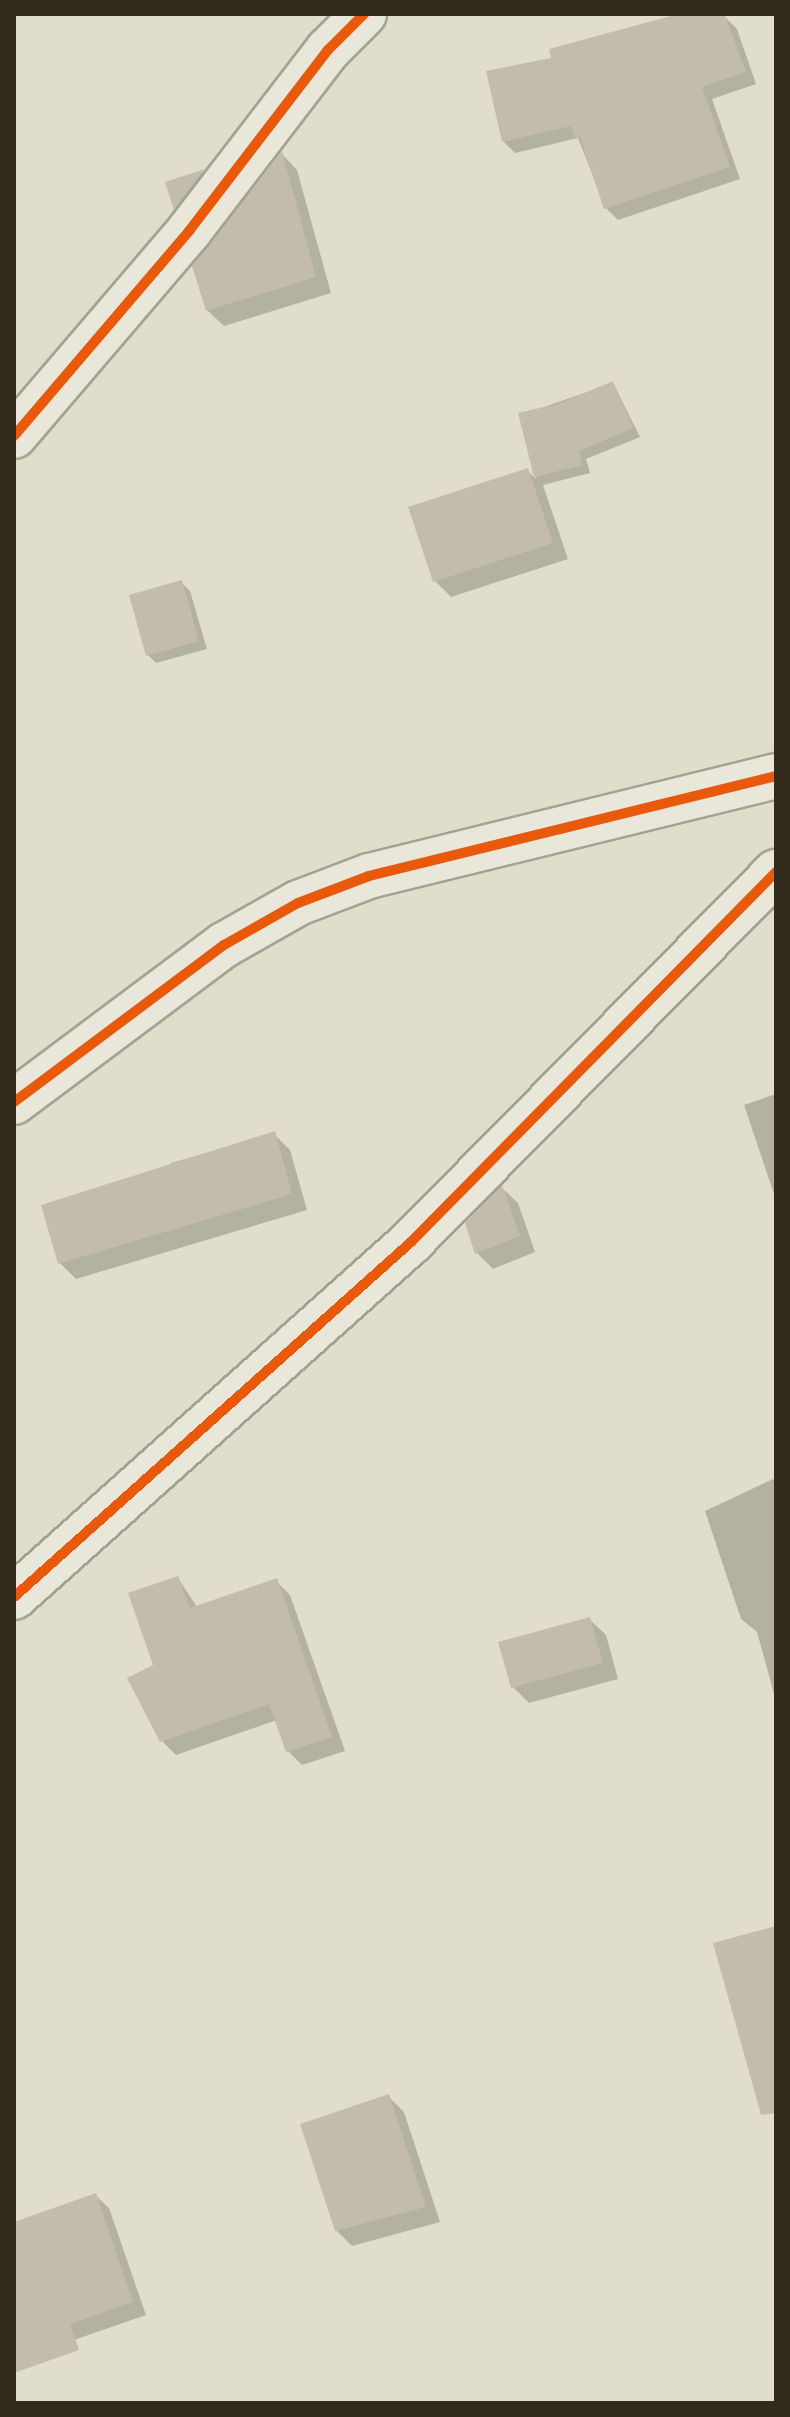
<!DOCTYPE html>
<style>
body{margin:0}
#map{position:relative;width:790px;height:2417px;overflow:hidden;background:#e0deca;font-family:"IBM Plex Serif",serif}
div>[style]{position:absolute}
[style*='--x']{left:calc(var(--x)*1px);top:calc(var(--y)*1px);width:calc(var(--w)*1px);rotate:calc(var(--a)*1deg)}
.shadow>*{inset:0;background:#0003}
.building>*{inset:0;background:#c3bcab}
.roads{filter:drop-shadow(2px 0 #a5a293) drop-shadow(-2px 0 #a5a293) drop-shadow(0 2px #a5a293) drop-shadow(0 -2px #a5a293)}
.minor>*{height:44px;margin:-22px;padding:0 22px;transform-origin:22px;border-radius:22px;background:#e8e7da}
.cycleway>*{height:10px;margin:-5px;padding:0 5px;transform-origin:5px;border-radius:5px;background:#e8590c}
span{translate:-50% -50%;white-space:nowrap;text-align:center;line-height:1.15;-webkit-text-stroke:6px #f2eecf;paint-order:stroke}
.frame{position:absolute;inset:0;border:16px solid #322b1d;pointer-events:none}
</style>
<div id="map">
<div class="shadow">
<i style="clip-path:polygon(725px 17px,737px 29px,756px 84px,712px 99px,740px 179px,618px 220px,606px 208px,578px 138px,515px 153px,503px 141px,554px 59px)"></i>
<i style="clip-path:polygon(282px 154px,297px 170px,331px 293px,224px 326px,207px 310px)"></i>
<i style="clip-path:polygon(204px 172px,220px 187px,191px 224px,176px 209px,168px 183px)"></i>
<i style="clip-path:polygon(613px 383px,640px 437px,586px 459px,590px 473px,543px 485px,568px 559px,451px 597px,435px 581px,527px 470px,536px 479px,521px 415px)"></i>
<i style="clip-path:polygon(181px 582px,190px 591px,207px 649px,156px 663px,148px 655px)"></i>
<i style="clip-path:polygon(776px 1094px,776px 1200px,744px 1105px)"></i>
<i style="clip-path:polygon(274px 1134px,290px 1150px,307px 1210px,76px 1279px,60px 1263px,173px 1169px,171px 1163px)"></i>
<i style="clip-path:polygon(502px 1188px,518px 1203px,535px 1252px,493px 1269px,477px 1253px)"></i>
<i style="clip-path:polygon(773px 1479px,776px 1482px,776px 1701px,757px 1632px,741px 1619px,705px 1511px)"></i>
<i style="clip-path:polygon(178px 1578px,197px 1607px,276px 1581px,290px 1595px,345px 1751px,302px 1765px,288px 1751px,277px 1720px,176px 1755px,162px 1741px,156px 1666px)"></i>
<i style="clip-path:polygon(589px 1619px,606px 1635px,618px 1679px,529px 1703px,513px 1687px)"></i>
<i style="clip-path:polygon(389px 2097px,404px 2112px,440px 2222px,352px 2246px,336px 2230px)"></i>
<i style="clip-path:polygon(95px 2195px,109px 2208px,146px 2315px,48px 2349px)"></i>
</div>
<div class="building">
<i style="clip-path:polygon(678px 14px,725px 15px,746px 72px,702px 87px,730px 167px,604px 209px,580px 137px,575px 139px,571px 126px,502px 142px,486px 71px,551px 58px,549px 49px)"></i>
<i style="clip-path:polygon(282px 151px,316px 277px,206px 311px,192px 266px)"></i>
<i style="clip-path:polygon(205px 169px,174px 210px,165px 182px)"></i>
<i style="clip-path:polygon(613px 381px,633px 428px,579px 451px,582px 465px,534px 477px,518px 413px,561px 403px)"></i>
<i style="clip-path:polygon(528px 468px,553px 543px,433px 582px,408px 507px)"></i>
<i style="clip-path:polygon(182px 580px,199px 641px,146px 656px,129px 595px)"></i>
<i style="clip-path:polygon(275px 1131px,292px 1194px,58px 1264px,41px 1205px)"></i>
<i style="clip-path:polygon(502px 1185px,520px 1236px,475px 1254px,465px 1223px)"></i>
<i style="clip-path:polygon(178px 1576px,190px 1608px,277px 1578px,332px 1737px,286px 1752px,269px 1704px,160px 1742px,127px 1678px,153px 1665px,128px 1593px)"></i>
<i style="clip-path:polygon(590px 1617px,603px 1663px,511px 1688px,498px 1642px)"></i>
<i style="clip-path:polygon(776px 1926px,776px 2113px,761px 2115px,713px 1943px)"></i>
<i style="clip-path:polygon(389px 2094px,426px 2207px,335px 2231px,300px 2124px)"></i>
<i style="clip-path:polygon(96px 2193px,133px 2302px,70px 2324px,79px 2350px,14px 2373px,14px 2222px)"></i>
</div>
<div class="roads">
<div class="minor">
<i style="--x:14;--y:436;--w:270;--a:-49.5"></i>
<i style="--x:189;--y:231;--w:228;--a:-52.5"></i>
<i style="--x:328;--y:50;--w:51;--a:-45"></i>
<i style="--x:14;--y:1102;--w:262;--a:-36.8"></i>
<i style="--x:224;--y:945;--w:85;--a:-29.6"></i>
<i style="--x:298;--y:903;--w:76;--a:-20.8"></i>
<i style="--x:369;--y:876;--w:419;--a:-13.8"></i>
<i style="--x:14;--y:1597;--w:533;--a:-41.8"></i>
<i style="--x:411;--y:1242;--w:520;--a:-45.39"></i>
</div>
</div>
<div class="cycleway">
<i style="--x:14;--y:436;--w:270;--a:-49.5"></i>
<i style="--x:189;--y:231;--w:228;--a:-52.5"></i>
<i style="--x:328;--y:50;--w:51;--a:-45"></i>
<i style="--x:14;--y:1102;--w:262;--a:-36.8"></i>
<i style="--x:224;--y:945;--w:85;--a:-29.6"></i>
<i style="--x:298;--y:903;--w:76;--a:-20.8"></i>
<i style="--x:369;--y:876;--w:419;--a:-13.8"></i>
<i style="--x:14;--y:1597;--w:533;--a:-41.8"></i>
<i style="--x:411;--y:1242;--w:520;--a:-45.39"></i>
</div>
<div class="frame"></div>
</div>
